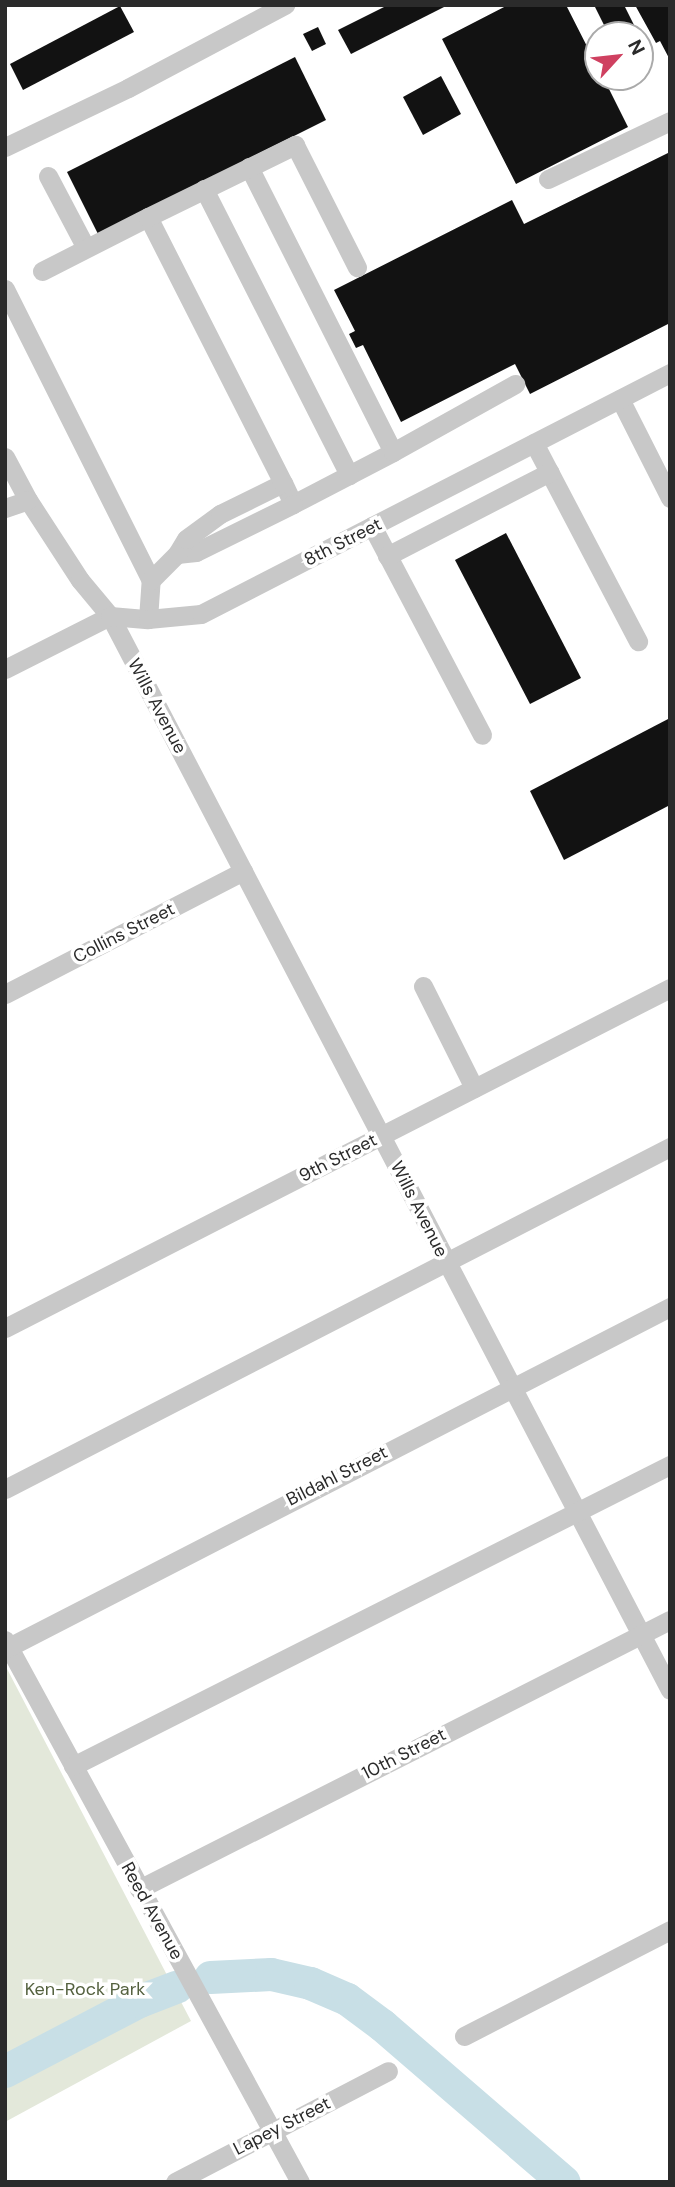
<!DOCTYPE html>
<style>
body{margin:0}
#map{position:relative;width:675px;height:2187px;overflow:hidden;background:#fff;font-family:"DM Sans",sans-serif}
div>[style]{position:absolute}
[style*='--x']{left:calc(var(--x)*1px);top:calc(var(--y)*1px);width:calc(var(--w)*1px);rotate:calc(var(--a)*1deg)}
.green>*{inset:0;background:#e3e8da}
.river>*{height:33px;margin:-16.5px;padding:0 16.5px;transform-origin:16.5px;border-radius:16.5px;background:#c8dfe6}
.building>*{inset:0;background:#121212}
.minor>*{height:19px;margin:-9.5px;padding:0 9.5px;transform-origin:9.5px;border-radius:9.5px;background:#c8c8c8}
span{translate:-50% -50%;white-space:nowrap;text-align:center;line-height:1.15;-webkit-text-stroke:7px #fff;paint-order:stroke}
.street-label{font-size:18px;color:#2b2b2b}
.park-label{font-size:18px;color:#54613f}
.frame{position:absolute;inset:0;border:7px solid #2b2b2b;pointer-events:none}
.north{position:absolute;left:584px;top:21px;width:70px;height:70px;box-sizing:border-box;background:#fff;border:2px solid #aaa;border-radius:50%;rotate:63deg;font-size:19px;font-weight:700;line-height:28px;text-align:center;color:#2b2b2b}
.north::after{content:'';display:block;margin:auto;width:24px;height:32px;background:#cf4060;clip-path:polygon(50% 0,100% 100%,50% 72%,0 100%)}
</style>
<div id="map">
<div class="green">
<i style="clip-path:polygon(5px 1665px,191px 2021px,5px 2122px)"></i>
</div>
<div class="river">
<i style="--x:210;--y:1977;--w:61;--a:-2.8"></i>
<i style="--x:271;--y:1974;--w:40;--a:13"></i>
<i style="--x:310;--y:1983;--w:40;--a:23.4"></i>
<i style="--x:347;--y:1999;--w:44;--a:36.6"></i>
<i style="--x:382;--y:2025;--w:240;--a:40.8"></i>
<i style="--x:5;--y:2071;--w:151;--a:-27.6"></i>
<i style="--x:139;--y:2001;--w:40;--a:-21"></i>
</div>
<div class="building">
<i style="clip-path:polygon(388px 5px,448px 5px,351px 54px,338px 30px)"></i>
<i style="clip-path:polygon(508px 5px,566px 5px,598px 68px,598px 77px,603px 77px,628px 127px,516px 184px,442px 39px)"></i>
<i style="clip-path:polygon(594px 5px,624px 5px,639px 35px,609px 35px)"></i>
<i style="clip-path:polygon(635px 5px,670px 5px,670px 60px,660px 41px,656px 43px)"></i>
<i style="clip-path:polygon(120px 6px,134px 32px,23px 90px,10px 64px)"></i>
<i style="clip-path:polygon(318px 27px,326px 44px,312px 51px,303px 34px)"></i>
<i style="clip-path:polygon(295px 57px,326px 120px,98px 234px,67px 172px)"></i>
<i style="clip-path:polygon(441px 76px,461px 114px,423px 135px,403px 97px)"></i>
<i style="clip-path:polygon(670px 152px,670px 323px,530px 394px,515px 364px,401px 422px,363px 345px,356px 348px,349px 334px,355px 331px,334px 290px,512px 200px,524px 224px)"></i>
<i style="clip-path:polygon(506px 533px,581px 678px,530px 704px,455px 560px)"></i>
<i style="clip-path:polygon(670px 718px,670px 805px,564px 860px,530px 791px)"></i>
</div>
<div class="minor">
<i style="--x:5;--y:147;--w:136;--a:-25.6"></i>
<i style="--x:128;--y:88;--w:178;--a:-27.9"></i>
<i style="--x:249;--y:167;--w:319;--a:63.2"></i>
<i style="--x:393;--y:452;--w:113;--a:152.5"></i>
<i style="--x:293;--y:504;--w:23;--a:-115"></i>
<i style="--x:48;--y:176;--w:81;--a:62.2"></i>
<i style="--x:548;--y:179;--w:135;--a:-25.4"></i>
<i style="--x:204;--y:189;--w:321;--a:63.1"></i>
<i style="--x:42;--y:271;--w:119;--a:-27"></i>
<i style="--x:5;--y:289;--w:326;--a:63.4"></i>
<i style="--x:620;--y:399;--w:111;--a:63.2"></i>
<i style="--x:534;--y:443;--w:224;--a:62.3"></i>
<i style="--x:393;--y:452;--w:140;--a:-29.1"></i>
<i style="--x:5;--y:457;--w:49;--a:61.9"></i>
<i style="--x:28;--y:500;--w:95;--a:57"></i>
<i style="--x:80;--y:580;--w:47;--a:50.2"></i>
<i style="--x:110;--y:616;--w:1211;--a:62.46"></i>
<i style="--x:5;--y:508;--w:24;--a:-19"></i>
<i style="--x:372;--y:526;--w:236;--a:62.2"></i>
<i style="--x:177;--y:554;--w:19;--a:-6"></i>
<i style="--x:196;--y:552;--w:108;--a:-26.3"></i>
<i style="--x:387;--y:556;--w:183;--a:-27.3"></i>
<i style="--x:148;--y:619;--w:39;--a:-86"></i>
<i style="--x:151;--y:580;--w:37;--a:-45"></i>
<i style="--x:177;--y:554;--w:17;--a:-59"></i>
<i style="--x:186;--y:539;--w:42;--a:-36.3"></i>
<i style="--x:220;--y:514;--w:70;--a:-26.2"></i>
<i style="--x:283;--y:483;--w:298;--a:-116.9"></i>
<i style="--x:148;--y:217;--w:164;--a:-26.1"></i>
<i style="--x:295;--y:145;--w:137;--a:63.1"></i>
<i style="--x:5;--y:669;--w:118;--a:-26.8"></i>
<i style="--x:110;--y:616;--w:38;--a:5"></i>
<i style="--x:148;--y:619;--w:53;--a:-5.4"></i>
<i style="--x:201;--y:614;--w:527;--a:-27.2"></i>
<i style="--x:423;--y:986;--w:114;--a:63.4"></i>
<i style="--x:5;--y:994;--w:268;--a:-27.3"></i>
<i style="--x:5;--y:1328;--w:747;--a:-27.08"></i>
<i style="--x:5;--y:1489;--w:748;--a:-27.22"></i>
<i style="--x:5;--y:1640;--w:617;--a:61.44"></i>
<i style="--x:5;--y:1649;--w:748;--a:-27.22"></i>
<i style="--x:73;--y:1766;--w:669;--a:-26.76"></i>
<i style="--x:139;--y:1889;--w:595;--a:-26.87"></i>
<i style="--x:464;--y:2036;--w:232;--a:-27.2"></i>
<i style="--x:175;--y:2182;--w:240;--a:-27.5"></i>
</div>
<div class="street-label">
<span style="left:343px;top:542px;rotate:-27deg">8th Street</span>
<span style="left:157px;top:706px;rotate:62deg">Wills Avenue</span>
<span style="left:124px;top:933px;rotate:-27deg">Collins Street</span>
<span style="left:338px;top:1158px;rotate:-27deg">9th Street</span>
<span style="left:419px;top:1209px;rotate:63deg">Wills Avenue</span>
<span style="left:337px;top:1476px;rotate:-27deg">Bildahl Street</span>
<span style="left:404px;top:1754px;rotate:-27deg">10th Street</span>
<span style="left:152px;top:1911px;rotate:61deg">Reed Avenue</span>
<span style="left:282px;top:2126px;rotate:-27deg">Lapey Street</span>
</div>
<div class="park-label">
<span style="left:85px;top:1989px">Ken-Rock Park</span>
</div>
<div class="frame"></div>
<div class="north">N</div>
</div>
